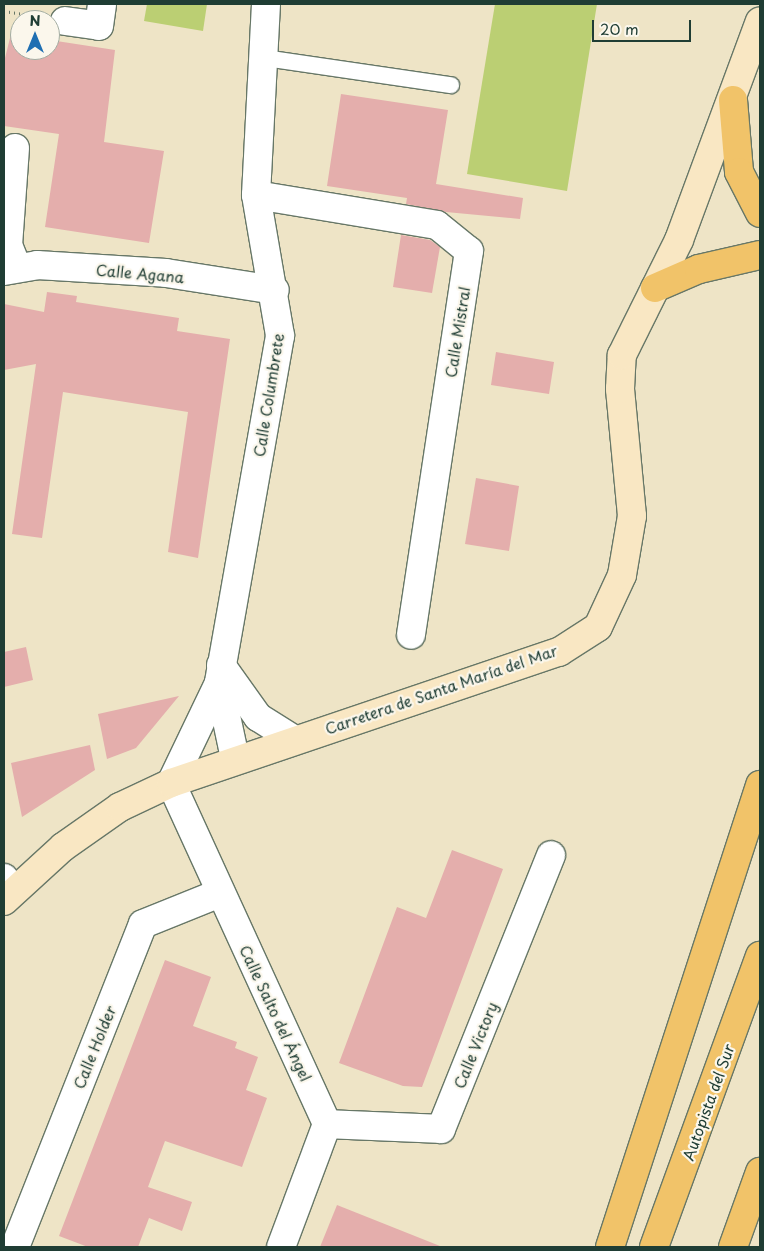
<!DOCTYPE html>
<meta charset="utf-8">
<style>
body{margin:0}
#map{position:relative;width:764px;height:1251px;overflow:hidden;background:#eee4c6;font-family:"Playpen Sans",sans-serif}
div>[style]{position:absolute}
[style*='--x']{left:calc(var(--x)*1px);top:calc(var(--y)*1px);width:calc(var(--w)*1px);rotate:calc(var(--a)*1deg)}
.green>*{inset:0;background:#bbcf73}
.building>*{inset:0;background:#e4aeac}
.path>*{height:3px;margin-top:-1.5px;transform-origin:0;background:repeating-linear-gradient(90deg,#677767 0 1px,transparent 0 5px)}
.roads{filter:drop-shadow(1px 0 #677767) drop-shadow(-1px 0 #677767) drop-shadow(0 1px #677767) drop-shadow(0 -1px #677767)}
.lane>*{height:16px;margin:-8px;padding:0 8px;transform-origin:8px;border-radius:8px;background:#fff}
.street>*{height:28px;margin:-14px;padding:0 14px;transform-origin:14px;border-radius:14px;background:#fff}
.secondary>*{height:28px;margin:-14px;padding:0 14px;transform-origin:14px;border-radius:14px;background:#f9e7c3}
.highway>*{height:28px;margin:-14px;padding:0 14px;transform-origin:14px;border-radius:14px;background:#f1c369}
span{translate:-50% -50%;white-space:nowrap;text-align:center;line-height:1.15;-webkit-text-stroke:4.5px #fbf7ec;paint-order:stroke}
.street-label{font-size:15px;color:#1f3d34}
.frame{position:absolute;inset:0;border:5px solid #1f3d34;pointer-events:none}
.north{position:absolute;left:10px;top:10px;width:50px;height:50px;box-sizing:border-box;background:#fbf7ec;border:1px solid #a3ada2;border-radius:50%;rotate:0deg;font-size:14px;font-weight:700;line-height:20px;text-align:center;color:#1f3d34}
.north::after{content:'';display:block;margin:auto;width:18px;height:22px;background:#1f6fb2;clip-path:polygon(50% 0,100% 100%,50% 72%,0 100%)}
.scale{position:absolute;left:592px;top:20px;width:99px;height:22px;box-sizing:border-box;border:2px solid #1f3d34;border-top:0;padding-left:6px;font-size:15px;line-height:18px;white-space:nowrap;color:#1f3d34;-webkit-text-stroke:4px #fbf7ec;paint-order:stroke}
</style>
<div id="map">
<div class="green">
<i style="clip-path:polygon(147px 4px,207px 4px,203px 31px,144px 21px)"></i>
<i style="clip-path:polygon(495px 4px,597px 4px,567px 191px,467px 174px)"></i>
</div>
<div class="building">
<i style="clip-path:polygon(11px 34px,20px 35px,20px 50px,50px 50px,50px 40px,115px 50px,104px 142px,164px 151px,149px 243px,45px 227px,59px 134px,4px 126px,4px 62px)"></i>
<i style="clip-path:polygon(341px 94px,448px 110px,436px 184px,523px 198px,520px 219px,446px 212px,406px 204px,407px 198px,327px 186px)"></i>
<i style="clip-path:polygon(401px 235px,430px 240px,440px 247px,432px 293px,393px 287px)"></i>
<i style="clip-path:polygon(47px 292px,77px 296px,76px 302px,179px 318px,177px 331px,230px 339px,198px 558px,168px 552px,188px 412px,63px 392px,42px 538px,12px 534px,36px 364px,4px 370px,4px 304px,44px 312px)"></i>
<i style="clip-path:polygon(496px 352px,554px 362px,549px 394px,491px 385px)"></i>
<i style="clip-path:polygon(476px 478px,519px 486px,509px 551px,465px 544px)"></i>
<i style="clip-path:polygon(26px 647px,33px 680px,4px 687px,4px 652px)"></i>
<i style="clip-path:polygon(179px 696px,136px 748px,107px 759px,98px 714px)"></i>
<i style="clip-path:polygon(90px 745px,95px 770px,22px 817px,11px 763px)"></i>
<i style="clip-path:polygon(452px 850px,503px 869px,422px 1087px,403px 1086px,339px 1063px,397px 907px,426px 918px)"></i>
<i style="clip-path:polygon(165px 960px,211px 977px,193px 1026px,237px 1042px,235px 1048px,258px 1057px,246px 1090px,267px 1098px,242px 1167px,165px 1141px,148px 1187px,192px 1202px,182px 1231px,149px 1218px,138px 1247px,88px 1247px,59px 1236px)"></i>
<i style="clip-path:polygon(337px 1205px,440px 1246px,440px 1247px,320px 1247px)"></i>
</div>
<div class="path">
<i style="--x:4;--y:11;--w:31;--a:9"></i>
</div>
<div class="roads">
<div class="lane">
<i style="--x:265;--y:58;--w:188;--a:8.3"></i>
</div>
<div class="street">
<i style="--x:266;--y:4;--w:191;--a:93"></i>
<i style="--x:256;--y:195;--w:143;--a:80.3"></i>
<i style="--x:280;--y:336;--w:352;--a:100"></i>
<i style="--x:219;--y:683;--w:111;--a:115.6"></i>
<i style="--x:171;--y:783;--w:375;--a:65.4"></i>
<i style="--x:327;--y:1124;--w:131;--a:110.5"></i>
<i style="--x:65;--y:21;--w:34;--a:8"></i>
<i style="--x:99;--y:26;--w:22;--a:-82"></i>
<i style="--x:15;--y:148;--w:97;--a:94.1"></i>
<i style="--x:8;--y:245;--w:24;--a:68"></i>
<i style="--x:256;--y:195;--w:183;--a:9.4"></i>
<i style="--x:437;--y:225;--w:41;--a:39.1"></i>
<i style="--x:469;--y:251;--w:388;--a:98.6"></i>
<i style="--x:4;--y:271;--w:34;--a:-10"></i>
<i style="--x:37;--y:265;--w:129;--a:3.5"></i>
<i style="--x:166;--y:273;--w:110;--a:8.9"></i>
<i style="--x:221;--y:665;--w:64;--a:54.6"></i>
<i style="--x:258;--y:717;--w:41;--a:32.2"></i>
<i style="--x:219;--y:683;--w:77;--a:78"></i>
<i style="--x:4;--y:878;--w:15;--a:53"></i>
<i style="--x:327;--y:1124;--w:114;--a:2.5"></i>
<i style="--x:441;--y:1129;--w:295;--a:-68.1"></i>
<i style="--x:15;--y:1247;--w:347;--a:-68.4"></i>
<i style="--x:143;--y:924;--w:83;--a:-21.9"></i>
</div>
<div class="secondary">
<i style="--x:4;--y:901;--w:80;--a:-42.5"></i>
<i style="--x:63;--y:847;--w:70;--a:-35.1"></i>
<i style="--x:120;--y:807;--w:56;--a:-25.2"></i>
<i style="--x:171;--y:783;--w:410;--a:-18.7"></i>
<i style="--x:559;--y:652;--w:46;--a:-32.7"></i>
<i style="--x:598;--y:627;--w:57;--a:-65.2"></i>
<i style="--x:622;--y:575;--w:60;--a:-80.4"></i>
<i style="--x:632;--y:516;--w:128;--a:-95.4"></i>
<i style="--x:620;--y:389;--w:34;--a:-87"></i>
<i style="--x:622;--y:355;--w:128;--a:-63.6"></i>
<i style="--x:679;--y:240;--w:233;--a:-69.7"></i>
</div>
<div class="highway">
<i style="--x:733;--y:100;--w:72;--a:85.2"></i>
<i style="--x:739;--y:172;--w:46;--a:62.9"></i>
<i style="--x:655;--y:288;--w:48;--a:-23.4"></i>
<i style="--x:699;--y:269;--w:63;--a:-12.9"></i>
<i style="--x:610;--y:1247;--w:486;--a:-72"></i>
<i style="--x:654;--y:1247;--w:310;--a:-70"></i>
<i style="--x:733;--y:1247;--w:80;--a:-70.2"></i>
</div>
</div>
<div class="street-label">
<span style="left:140px;top:273px;rotate:5deg">Calle Agana</span>
<span style="left:457px;top:332px;rotate:-81deg">Calle Mistral</span>
<span style="left:268px;top:395px;rotate:-81deg">Calle Columbrete</span>
<span style="left:441px;top:689px;rotate:-19deg">Carretera de Santa María del Mar</span>
<span style="left:276px;top:1013px;rotate:65deg">Calle Salto del Ángel</span>
<span style="left:475px;top:1045px;rotate:-68deg">Calle Victory</span>
<span style="left:94px;top:1047px;rotate:-68deg">Calle Holder</span>
<span style="left:708px;top:1102px;rotate:-70deg">Autopista del Sur</span>
</div>
<div class="frame"></div>
<div class="north">N</div>
<div class="scale">20 m</div>
</div>
